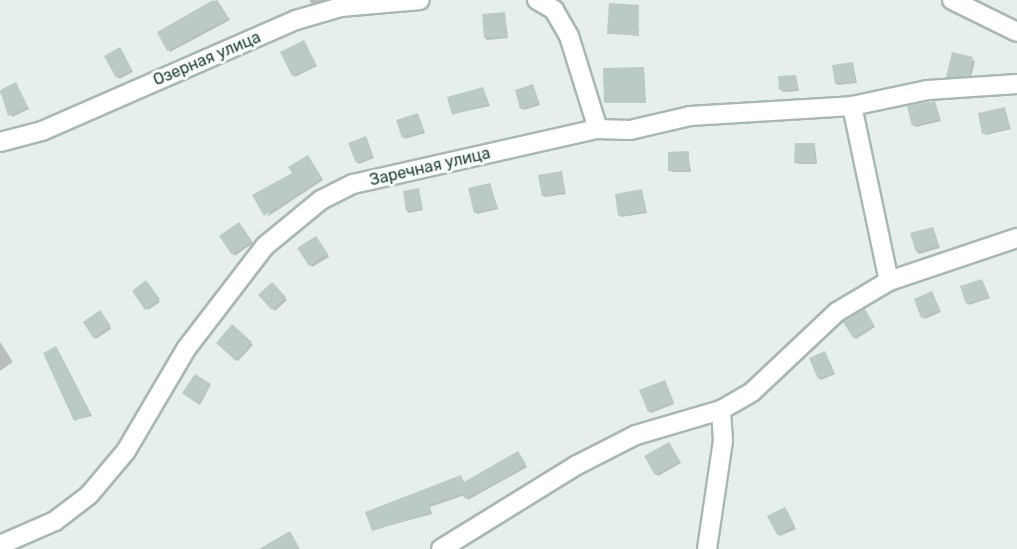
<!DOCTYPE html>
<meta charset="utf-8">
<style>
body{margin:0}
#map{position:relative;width:1017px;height:549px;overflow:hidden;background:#e6efeb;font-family:Rubik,sans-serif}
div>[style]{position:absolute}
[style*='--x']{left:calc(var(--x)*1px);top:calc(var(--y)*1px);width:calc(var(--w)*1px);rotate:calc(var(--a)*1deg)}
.shadow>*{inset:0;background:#0003}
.building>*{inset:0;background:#bbcac4}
.roads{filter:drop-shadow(2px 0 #a8b8b2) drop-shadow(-2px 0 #a8b8b2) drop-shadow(0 2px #a8b8b2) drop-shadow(0 -2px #a8b8b2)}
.street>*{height:18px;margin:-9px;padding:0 9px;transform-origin:9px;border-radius:9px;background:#fff}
span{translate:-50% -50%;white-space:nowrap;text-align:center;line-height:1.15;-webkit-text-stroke:6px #f7fbf9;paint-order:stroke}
.street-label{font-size:16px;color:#24423a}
</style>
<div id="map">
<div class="shadow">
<i style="clip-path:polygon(217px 0,230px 20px,170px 52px,159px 33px)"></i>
<i style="clip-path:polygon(309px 0,326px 0,327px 2px,313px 6px)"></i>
<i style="clip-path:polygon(638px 6px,639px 36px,609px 33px)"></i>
<i style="clip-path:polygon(505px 14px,508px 38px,487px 40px,485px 38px)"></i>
<i style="clip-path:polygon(305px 44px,317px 66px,295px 77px,294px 75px)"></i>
<i style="clip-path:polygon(122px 51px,133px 72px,119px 79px,106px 56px)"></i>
<i style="clip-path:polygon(953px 54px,975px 61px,971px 77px,947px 77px)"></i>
<i style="clip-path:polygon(853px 63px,857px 83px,838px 85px,836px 83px)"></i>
<i style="clip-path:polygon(644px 68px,646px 103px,605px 102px)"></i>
<i style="clip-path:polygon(796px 76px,799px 91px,783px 92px,781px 90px)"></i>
<i style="clip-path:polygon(16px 84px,29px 109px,12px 117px,0 92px)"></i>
<i style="clip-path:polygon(533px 85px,540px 105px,524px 110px,522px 108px)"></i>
<i style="clip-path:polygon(483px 88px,490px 106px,453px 114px)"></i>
<i style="clip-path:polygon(935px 102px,941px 121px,916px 127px,914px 125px)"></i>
<i style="clip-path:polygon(1004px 108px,1011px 129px,986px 135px,984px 133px)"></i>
<i style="clip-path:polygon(418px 115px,425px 133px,405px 139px,404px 137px)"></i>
<i style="clip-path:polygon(367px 140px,374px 158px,359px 164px,357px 162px)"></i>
<i style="clip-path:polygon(815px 145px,817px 164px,798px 164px,796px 162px)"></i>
<i style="clip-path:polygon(688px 153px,691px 172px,672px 172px,670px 170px)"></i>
<i style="clip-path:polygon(309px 158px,323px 180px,267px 217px,294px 173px)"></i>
<i style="clip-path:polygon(561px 172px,566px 194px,545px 197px,543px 195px)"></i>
<i style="clip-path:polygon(490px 184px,498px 209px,477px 214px,475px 212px)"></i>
<i style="clip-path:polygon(419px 190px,423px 210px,409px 213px,407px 211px)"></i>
<i style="clip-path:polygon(642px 191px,647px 213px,621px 217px,620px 215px)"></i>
<i style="clip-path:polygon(241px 226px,253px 243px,235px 256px,222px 237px)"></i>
<i style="clip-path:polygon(933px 228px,940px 248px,919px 254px,917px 252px)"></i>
<i style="clip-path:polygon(318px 240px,329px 257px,312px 267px,299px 248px)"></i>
<i style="clip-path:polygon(982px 280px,990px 298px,969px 305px,968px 303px)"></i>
<i style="clip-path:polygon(148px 284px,160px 302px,148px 310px,147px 309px)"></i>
<i style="clip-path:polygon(272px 284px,287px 300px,275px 311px,260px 295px)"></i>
<i style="clip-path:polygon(932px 293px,941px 312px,925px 319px,923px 317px)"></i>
<i style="clip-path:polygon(866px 312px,875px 327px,856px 339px,854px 337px)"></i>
<i style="clip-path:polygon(102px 314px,111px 329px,96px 339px,94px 337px)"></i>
<i style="clip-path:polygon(232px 326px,253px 345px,238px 361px,218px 343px)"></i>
<i style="clip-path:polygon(0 342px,13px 362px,0 371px)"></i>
<i style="clip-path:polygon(58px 350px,92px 416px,75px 420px)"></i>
<i style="clip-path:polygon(825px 353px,835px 374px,821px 380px,819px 378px)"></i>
<i style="clip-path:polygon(665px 382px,674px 404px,651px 413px,649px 411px)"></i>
<i style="clip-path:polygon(210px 386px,200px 405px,186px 395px)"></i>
<i style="clip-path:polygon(671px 446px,681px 463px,658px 476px,656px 474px)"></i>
<i style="clip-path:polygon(519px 455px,527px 467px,468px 500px,465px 495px,430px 507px,432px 514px,373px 530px,461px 477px,464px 483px)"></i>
<i style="clip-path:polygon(787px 511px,796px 529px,780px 536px,778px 534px)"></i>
</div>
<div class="building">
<i style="clip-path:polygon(213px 0,229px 18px,167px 51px,157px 32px)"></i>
<i style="clip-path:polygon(609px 3px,639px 5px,638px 35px,607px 34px)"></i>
<i style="clip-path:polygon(505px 12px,507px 37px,484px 38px,482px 14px)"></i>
<i style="clip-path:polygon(304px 40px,316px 64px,292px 76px,280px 52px)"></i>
<i style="clip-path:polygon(120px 47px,132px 70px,116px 78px,104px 56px)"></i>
<i style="clip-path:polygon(952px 52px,973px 57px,969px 76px,946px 77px)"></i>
<i style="clip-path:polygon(853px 62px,856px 81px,835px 84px,832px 65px)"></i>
<i style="clip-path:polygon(644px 67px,645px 102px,604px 103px,603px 68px)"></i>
<i style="clip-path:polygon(796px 75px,797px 89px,779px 90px,778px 76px)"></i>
<i style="clip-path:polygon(16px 82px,28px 107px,8px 116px,0 90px)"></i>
<i style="clip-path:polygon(533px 84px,539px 103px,520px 109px,515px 90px)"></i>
<i style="clip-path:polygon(483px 87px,489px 104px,452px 115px,447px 97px)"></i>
<i style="clip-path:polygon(935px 101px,940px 119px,912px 126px,907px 106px)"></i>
<i style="clip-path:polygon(1005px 107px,1010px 128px,982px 134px,978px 113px)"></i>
<i style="clip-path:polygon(418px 113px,424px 131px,402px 138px,396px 120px)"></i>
<i style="clip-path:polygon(366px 136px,373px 156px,356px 163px,348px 143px)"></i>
<i style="clip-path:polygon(795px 143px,815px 143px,815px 163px,794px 163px)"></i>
<i style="clip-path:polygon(689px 151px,689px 171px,668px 171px,668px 152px)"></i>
<i style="clip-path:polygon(308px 155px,322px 178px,264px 216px,252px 195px,292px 173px,288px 167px)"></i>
<i style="clip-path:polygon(562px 171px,565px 192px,542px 196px,538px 175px)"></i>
<i style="clip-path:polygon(490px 183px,497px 207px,474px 213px,468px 188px)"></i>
<i style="clip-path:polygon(419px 188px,422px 209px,406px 211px,403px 191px)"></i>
<i style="clip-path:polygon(642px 189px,646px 211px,618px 216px,615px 194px)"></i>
<i style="clip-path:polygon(239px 222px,252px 241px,232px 255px,219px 236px)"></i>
<i style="clip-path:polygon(933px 227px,939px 246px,916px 252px,910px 233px)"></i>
<i style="clip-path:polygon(316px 236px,328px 254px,309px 266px,297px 248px)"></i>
<i style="clip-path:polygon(982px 279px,989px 297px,966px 304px,960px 286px)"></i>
<i style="clip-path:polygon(146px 280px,160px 299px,145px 310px,132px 291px)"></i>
<i style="clip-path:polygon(272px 282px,286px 297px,272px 310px,258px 295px)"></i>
<i style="clip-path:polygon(932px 291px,940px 310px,921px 318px,914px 299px)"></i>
<i style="clip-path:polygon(865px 309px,874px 325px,853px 338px,843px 322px)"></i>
<i style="clip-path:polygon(100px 310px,111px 326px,93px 338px,83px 322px)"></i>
<i style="clip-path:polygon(232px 324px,252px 342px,236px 361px,216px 343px)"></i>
<i style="clip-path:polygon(56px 346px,91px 414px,74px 421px,43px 353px)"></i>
<i style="clip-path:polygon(825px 351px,834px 372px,818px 379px,809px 358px)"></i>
<i style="clip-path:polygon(195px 374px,211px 384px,198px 404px,182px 393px)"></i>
<i style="clip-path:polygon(665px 380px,674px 402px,648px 412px,639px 390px)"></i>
<i style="clip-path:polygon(669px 442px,680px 461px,655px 475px,644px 456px)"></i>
<i style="clip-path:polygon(518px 451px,526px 464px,509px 476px,465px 499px,462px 494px,429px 505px,431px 512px,372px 531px,365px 512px,461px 475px,464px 482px)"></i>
<i style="clip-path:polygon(785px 507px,795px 526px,777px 535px,767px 516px)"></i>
<i style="clip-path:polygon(290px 531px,300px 549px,259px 549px)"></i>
</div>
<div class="roads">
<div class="street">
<i style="--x:537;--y:0;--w:20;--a:30"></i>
<i style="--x:554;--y:10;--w:30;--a:60"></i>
<i style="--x:569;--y:36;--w:97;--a:72.7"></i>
<i style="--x:952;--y:0;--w:72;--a:26.2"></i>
<i style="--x:852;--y:106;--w:179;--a:78.1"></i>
<i style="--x:0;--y:142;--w:43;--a:-14.7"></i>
<i style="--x:42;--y:131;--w:277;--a:-23.6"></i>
<i style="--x:296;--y:20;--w:47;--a:-16.1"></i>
<i style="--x:341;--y:7;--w:79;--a:-5.1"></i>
<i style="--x:0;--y:545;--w:60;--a:-23.6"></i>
<i style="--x:55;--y:521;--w:43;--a:-37.4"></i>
<i style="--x:89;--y:495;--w:57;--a:-49.9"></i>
<i style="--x:126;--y:451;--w:118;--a:-59.5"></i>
<i style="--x:186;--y:349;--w:130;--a:-52.5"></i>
<i style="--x:265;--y:246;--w:72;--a:-39.4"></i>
<i style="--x:321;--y:200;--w:36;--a:-27"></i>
<i style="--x:353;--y:184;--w:251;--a:-12.7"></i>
<i style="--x:598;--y:129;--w:32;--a:2"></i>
<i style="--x:630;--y:130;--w:62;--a:-13.1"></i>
<i style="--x:690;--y:116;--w:162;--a:-3.5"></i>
<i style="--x:852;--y:106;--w:78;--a:-11.9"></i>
<i style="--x:928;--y:90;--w:89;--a:-3.9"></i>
<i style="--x:441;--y:549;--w:160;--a:-31.7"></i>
<i style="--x:577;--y:465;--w:66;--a:-27"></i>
<i style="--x:636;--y:435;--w:89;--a:-16.4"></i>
<i style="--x:721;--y:410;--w:36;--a:-30"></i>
<i style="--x:752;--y:392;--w:117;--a:-43.3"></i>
<i style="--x:837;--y:312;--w:61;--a:-30.8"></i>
<i style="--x:889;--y:281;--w:135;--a:-18.6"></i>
<i style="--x:707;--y:549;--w:110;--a:-81.6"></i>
<i style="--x:723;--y:440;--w:30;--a:-94"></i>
</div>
</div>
<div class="street-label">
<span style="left:207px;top:59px;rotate:-23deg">Озерная улица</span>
<span style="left:430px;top:167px;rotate:-13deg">Заречная улица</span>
</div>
</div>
